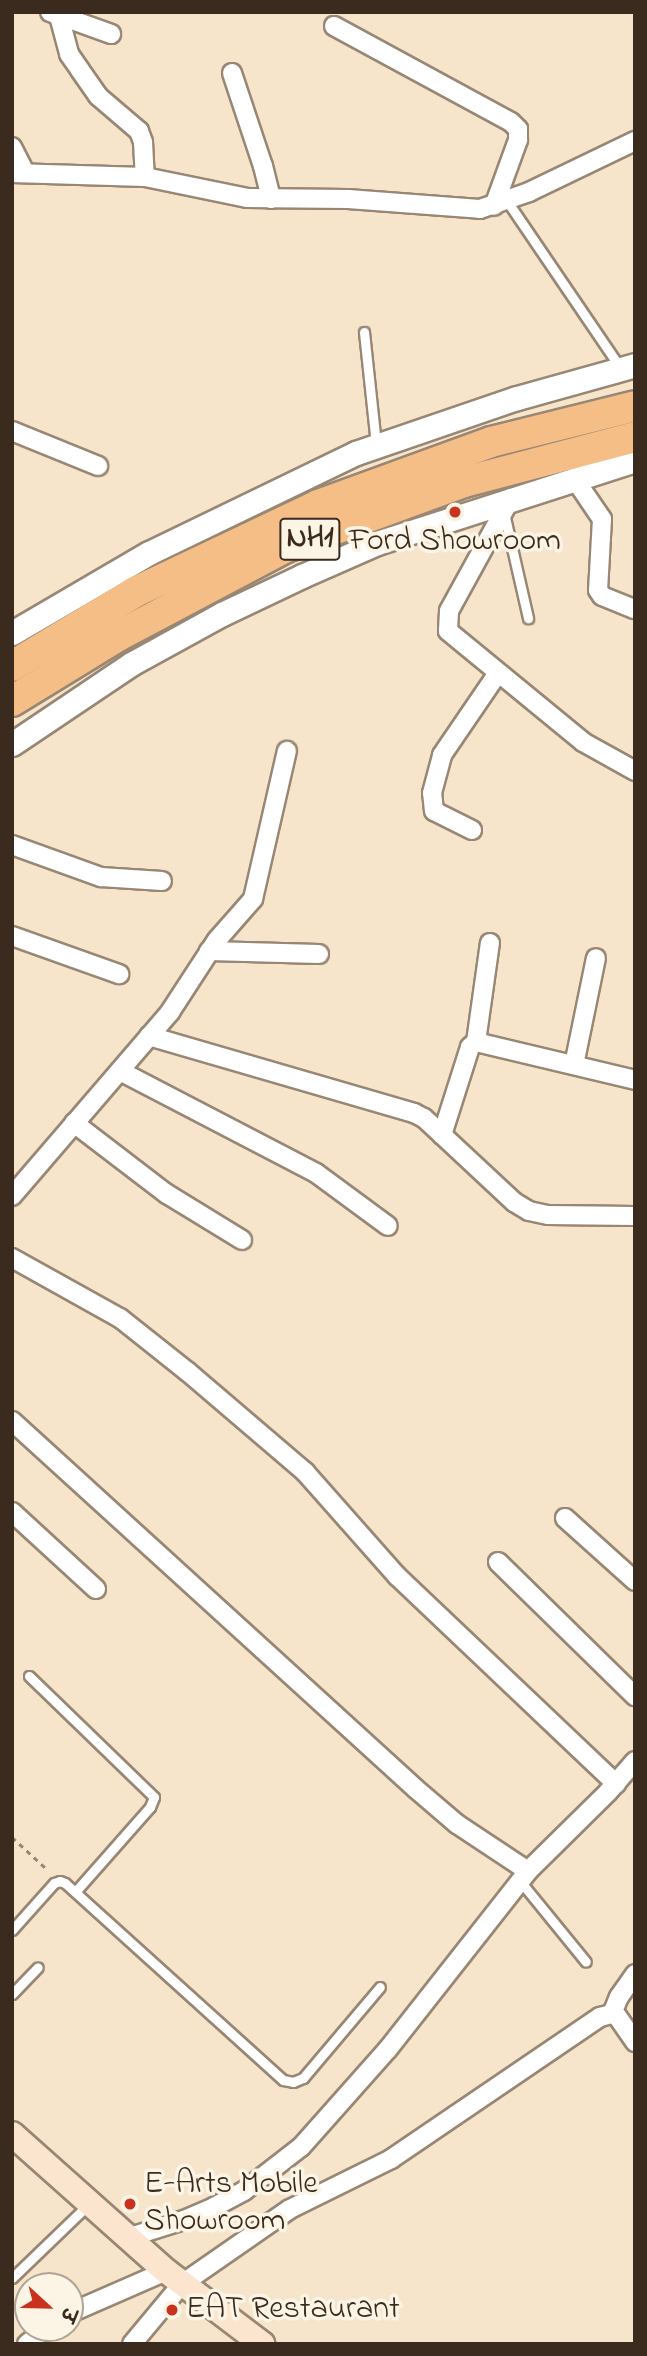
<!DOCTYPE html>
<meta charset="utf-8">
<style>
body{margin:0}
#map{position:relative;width:647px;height:2356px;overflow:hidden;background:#f6e4cb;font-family:"Indie Flower","Playpen Sans Deva",sans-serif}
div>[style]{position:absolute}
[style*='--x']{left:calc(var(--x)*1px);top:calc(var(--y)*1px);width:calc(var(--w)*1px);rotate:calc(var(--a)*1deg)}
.path>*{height:2.5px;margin-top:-1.25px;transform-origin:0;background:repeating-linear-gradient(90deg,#988774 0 5px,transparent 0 10px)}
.roads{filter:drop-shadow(2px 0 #988774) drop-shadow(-2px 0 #988774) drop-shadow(0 2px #988774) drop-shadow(0 -2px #988774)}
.service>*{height:9px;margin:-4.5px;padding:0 4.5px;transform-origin:4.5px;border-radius:4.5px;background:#fff}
.minor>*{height:18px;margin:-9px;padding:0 9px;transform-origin:9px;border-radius:9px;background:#fff}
.tertiary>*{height:23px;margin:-11.5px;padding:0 11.5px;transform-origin:11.5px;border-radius:11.5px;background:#fff}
.secondary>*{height:24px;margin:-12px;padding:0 12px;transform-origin:12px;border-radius:12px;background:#fbe5cf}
.trunk>*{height:30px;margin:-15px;padding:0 15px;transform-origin:15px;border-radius:15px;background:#f6be87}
.dots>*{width:19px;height:19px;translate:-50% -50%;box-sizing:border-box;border:4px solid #fcf5e5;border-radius:50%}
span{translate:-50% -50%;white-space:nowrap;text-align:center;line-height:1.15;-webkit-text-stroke:7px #fcf5e5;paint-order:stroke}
.shield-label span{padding:2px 5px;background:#fcf5e5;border:2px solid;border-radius:5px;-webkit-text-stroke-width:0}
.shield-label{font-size:30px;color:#3b2a1e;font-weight:700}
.poi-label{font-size:32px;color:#3b2a1e}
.left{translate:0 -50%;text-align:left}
.frame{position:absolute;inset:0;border:14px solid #3b2a1e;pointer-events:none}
.north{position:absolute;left:14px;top:2272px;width:70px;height:70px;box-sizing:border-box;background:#fcf5e5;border:2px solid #afa495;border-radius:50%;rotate:112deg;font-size:19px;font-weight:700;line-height:28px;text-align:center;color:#3b2a1e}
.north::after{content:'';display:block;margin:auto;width:24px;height:32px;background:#c8321e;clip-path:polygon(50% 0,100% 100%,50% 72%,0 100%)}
</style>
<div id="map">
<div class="path">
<i style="--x:12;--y:1837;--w:49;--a:42.5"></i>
</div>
<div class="roads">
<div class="service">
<i style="--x:507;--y:201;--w:201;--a:55.8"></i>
<i style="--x:364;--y:332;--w:114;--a:83.9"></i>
<i style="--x:504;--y:513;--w:108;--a:77.1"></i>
<i style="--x:29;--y:1676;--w:174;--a:44.1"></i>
<i style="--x:154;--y:1797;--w:11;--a:112"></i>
<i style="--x:150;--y:1807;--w:112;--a:131.4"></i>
<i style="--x:520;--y:1881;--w:104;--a:50.8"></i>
<i style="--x:12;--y:1930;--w:63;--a:-48.2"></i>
<i style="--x:54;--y:1883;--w:6;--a:-18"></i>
<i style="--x:60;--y:1881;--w:5;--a:22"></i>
<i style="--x:65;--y:1883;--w:294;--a:42.1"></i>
<i style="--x:283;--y:2080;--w:10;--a:11"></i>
<i style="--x:293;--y:2082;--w:11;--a:-22"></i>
<i style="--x:303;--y:2078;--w:119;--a:-49.8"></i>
<i style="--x:12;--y:1994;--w:37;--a:-46"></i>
<i style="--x:12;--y:2278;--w:107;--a:-43.9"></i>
</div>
<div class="minor">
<i style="--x:50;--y:12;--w:65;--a:19.8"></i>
<i style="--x:59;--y:16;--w:39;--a:75"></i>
<i style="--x:69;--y:54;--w:19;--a:55"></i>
<i style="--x:80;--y:70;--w:32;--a:55"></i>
<i style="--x:98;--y:96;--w:54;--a:40.5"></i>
<i style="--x:139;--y:131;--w:12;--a:70"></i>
<i style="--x:143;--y:142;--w:35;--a:87"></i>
<i style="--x:334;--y:26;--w:201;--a:28.5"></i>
<i style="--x:511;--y:122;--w:10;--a:45"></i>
<i style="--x:518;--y:129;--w:11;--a:90"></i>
<i style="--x:518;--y:140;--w:70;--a:110"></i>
<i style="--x:232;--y:73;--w:98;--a:71.6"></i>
<i style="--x:263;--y:166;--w:34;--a:76"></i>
<i style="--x:12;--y:147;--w:29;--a:63"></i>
<i style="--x:12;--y:173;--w:133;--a:1.7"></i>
<i style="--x:145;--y:177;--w:104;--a:11.6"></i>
<i style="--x:247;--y:198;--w:101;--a:0.6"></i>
<i style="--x:348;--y:199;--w:132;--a:4.3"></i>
<i style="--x:480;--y:209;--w:52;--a:-19.1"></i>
<i style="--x:529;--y:192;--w:118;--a:-25.7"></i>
<i style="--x:12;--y:431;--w:93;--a:22.1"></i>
<i style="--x:574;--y:478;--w:50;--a:55.7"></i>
<i style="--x:602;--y:519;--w:71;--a:93.2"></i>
<i style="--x:598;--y:590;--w:7;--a:56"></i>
<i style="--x:602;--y:596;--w:35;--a:22"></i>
<i style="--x:511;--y:498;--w:129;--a:118.8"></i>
<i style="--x:449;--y:611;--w:20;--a:93"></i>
<i style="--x:448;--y:631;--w:175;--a:39.4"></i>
<i style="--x:583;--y:742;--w:60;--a:29.1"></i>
<i style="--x:472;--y:830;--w:42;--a:-153.4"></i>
<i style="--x:434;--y:811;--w:18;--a:-96"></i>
<i style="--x:432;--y:793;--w:39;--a:-75"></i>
<i style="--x:442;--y:755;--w:99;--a:-55.7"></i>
<i style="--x:12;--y:845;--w:95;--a:19.8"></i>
<i style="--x:101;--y:877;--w:61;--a:3.8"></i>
<i style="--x:12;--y:936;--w:114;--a:19.6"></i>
<i style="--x:209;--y:951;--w:110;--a:1.6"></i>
<i style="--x:149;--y:1036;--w:276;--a:16.2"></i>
<i style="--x:414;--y:1113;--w:11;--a:27"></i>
<i style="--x:424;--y:1118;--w:123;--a:43"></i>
<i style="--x:514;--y:1202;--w:17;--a:31"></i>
<i style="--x:529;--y:1211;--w:19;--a:12"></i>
<i style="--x:548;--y:1215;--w:87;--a:0.7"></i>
<i style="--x:476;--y:1042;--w:100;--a:-82"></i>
<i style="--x:574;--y:1065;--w:109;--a:-78.4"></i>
<i style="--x:120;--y:1071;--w:221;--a:27.5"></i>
<i style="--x:316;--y:1173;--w:89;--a:36.4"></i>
<i style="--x:74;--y:1123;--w:117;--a:37.4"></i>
<i style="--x:167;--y:1194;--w:88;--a:31.5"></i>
<i style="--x:442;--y:1135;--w:92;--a:-72.3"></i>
<i style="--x:470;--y:1047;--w:8;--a:-40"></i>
<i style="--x:476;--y:1042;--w:163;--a:13.4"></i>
<i style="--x:12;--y:1196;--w:243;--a:-49.3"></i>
<i style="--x:170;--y:1012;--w:86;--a:-56.9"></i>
<i style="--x:217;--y:940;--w:55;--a:-48.7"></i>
<i style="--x:253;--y:899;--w:152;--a:-77.1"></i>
<i style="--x:12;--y:1258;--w:124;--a:29.1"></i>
<i style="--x:120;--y:1318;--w:87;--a:38.5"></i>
<i style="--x:188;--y:1372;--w:154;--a:40.5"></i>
<i style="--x:305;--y:1472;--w:139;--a:48.5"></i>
<i style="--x:397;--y:1576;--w:302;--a:43.5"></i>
<i style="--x:12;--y:1421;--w:546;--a:42.33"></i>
<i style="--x:416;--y:1789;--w:54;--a:40.5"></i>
<i style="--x:457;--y:1824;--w:85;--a:33.5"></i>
<i style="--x:12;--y:1512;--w:114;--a:42.5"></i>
<i style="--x:565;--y:1518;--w:94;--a:42"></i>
<i style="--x:498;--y:1562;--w:192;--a:44.4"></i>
<i style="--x:612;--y:2014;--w:18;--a:-68"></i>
<i style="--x:619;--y:1997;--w:28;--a:-55"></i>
<i style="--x:127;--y:2238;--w:60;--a:-17.5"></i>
<i style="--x:184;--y:2220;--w:33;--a:-23"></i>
<i style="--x:214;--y:2207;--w:34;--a:-28"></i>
<i style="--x:244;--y:2191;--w:72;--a:-37.7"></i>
<i style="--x:301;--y:2147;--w:131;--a:-48.4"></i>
<i style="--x:388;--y:2049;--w:226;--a:-51.8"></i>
<i style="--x:528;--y:1871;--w:112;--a:-44.6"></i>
<i style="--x:608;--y:1792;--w:41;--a:-48.9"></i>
<i style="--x:70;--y:2313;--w:105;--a:-23.6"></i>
<i style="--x:27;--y:2344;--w:26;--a:-39"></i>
<i style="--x:132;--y:2344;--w:78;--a:-50.2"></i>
<i style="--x:182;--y:2284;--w:131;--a:-34.8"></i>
<i style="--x:290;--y:2209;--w:113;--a:-26.3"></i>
<i style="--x:391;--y:2159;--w:253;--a:-34.2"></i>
<i style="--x:600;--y:2017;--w:12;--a:-14"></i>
<i style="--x:612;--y:2014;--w:5;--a:22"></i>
<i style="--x:617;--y:2016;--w:32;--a:55"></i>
</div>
<div class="tertiary">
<i style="--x:12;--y:633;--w:159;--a:-30.3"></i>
<i style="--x:149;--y:553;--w:230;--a:-25.8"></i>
<i style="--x:356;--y:453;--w:170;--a:-18.9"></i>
<i style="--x:517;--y:398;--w:123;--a:-15.6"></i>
<i style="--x:12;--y:744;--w:143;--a:-33.9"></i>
<i style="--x:131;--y:664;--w:104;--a:-28.8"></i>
<i style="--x:222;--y:614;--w:89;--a:-25.4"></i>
<i style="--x:302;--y:576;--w:82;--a:-23.7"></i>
<i style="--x:377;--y:543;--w:271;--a:-17.8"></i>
</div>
<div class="secondary">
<i style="--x:12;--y:2134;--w:206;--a:41.7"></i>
<i style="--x:166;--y:2271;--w:121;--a:37.2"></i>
</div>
<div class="trunk">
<i style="--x:12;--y:666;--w:144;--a:-31"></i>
<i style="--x:135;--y:592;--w:203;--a:-25.4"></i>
<i style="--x:318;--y:505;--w:184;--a:-20"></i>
<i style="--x:491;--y:442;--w:148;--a:-14"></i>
<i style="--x:12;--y:701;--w:124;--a:-31.5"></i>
<i style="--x:118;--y:636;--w:188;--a:-27.9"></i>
<i style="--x:284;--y:548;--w:192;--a:-20.1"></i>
<i style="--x:464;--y:482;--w:177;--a:-14.7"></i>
</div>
</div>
<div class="dots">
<i style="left:455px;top:512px;background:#c8321e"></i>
<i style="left:130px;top:2204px;background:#c8321e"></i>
<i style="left:172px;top:2310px;background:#c8321e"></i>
</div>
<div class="shield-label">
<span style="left:310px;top:539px">NH1</span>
</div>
<div class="poi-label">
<span style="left:455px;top:542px">Ford Showroom</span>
<span class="left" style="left:144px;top:2204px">E-Arts Mobile<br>Showroom</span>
<span class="left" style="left:186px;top:2310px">EAT Restaurant</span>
</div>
<div class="frame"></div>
<div class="north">उ</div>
</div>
